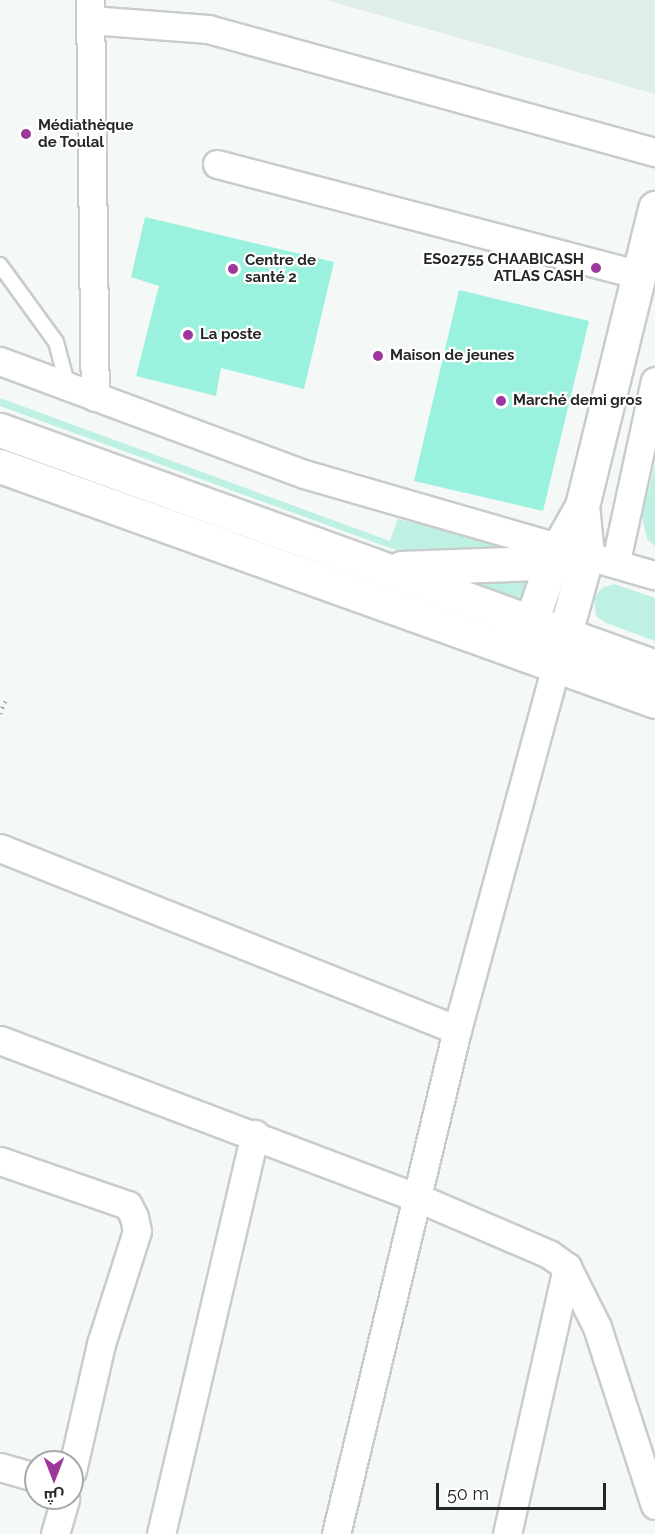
<!DOCTYPE html>
<meta charset="utf-8">
<style>
body{margin:0}
#map{position:relative;width:655px;height:1534px;overflow:hidden;background:#f4f9f7;font-family:Raleway,Cairo,sans-serif}
div>[style]{position:absolute}
[style*='--x']{left:calc(var(--x)*1px);top:calc(var(--y)*1px);width:calc(var(--w)*1px);rotate:calc(var(--a)*1deg)}
.built>*{inset:0;background:#e0eeeb}
.green>*{inset:0;background:#bef1e4}
.building>*{inset:0;background:#9af1dd}
.path>*{height:4px;margin-top:-2px;transform-origin:0;background:repeating-linear-gradient(90deg,#a0a3a2 0 1.5px,transparent 0 6px)}
.roads{filter:drop-shadow(2px 0 #c8cccb) drop-shadow(-2px 0 #c8cccb) drop-shadow(0 2px #c8cccb) drop-shadow(0 -2px #c8cccb)}
.service>*{height:14px;margin:-7px;padding:0 7px;transform-origin:7px;border-radius:7px;background:#fff}
.minor>*{height:27px;margin:-13.5px;padding:0 13.5px;transform-origin:13.5px;border-radius:13.5px;background:#fff}
.secondary>*{height:33px;margin:-16.5px;padding:0 16.5px;transform-origin:16.5px;border-radius:16.5px;background:#fff}
.dots>*{width:16px;height:16px;translate:-50% -50%;box-sizing:border-box;border:3px solid #fff;border-radius:50%}
span{translate:-50% -50%;white-space:nowrap;text-align:center;line-height:1.15;-webkit-text-stroke:4.5px #fff;paint-order:stroke}
.poi-label{font-size:15px;color:#252727;font-weight:700}
.left{translate:0 -50%;text-align:left}
.right{translate:-100% -50%;text-align:right}
.north{position:absolute;left:24px;top:1450px;width:60px;height:60px;box-sizing:border-box;background:#fff;border:2px solid #a8a9a9;border-radius:50%;rotate:180deg;font-size:16px;font-weight:700;line-height:24px;text-align:center;color:#252727}
.north::after{content:'';display:block;margin:auto;width:21px;height:27px;background:#9d379b;clip-path:polygon(50% 0,100% 100%,50% 72%,0 100%)}
.scale{position:absolute;left:436px;top:1483px;width:170px;height:27px;box-sizing:border-box;border:3px solid #252727;border-top:0;padding-left:8px;font-size:18px;line-height:21px;white-space:nowrap;color:#252727;-webkit-text-stroke:4px #fff;paint-order:stroke}
</style>
<div id="map">
<div class="built">
<i style="clip-path:polygon(326px 0,655px 0,655px 94px)"></i>
</div>
<div class="green">
<i style="clip-path:polygon(0 398px,390px 541px,398px 519px,529px 551px,418px 555px,390px 548px,0 406px)"></i>
<i style="clip-path:polygon(655px 464px,655px 546px,647px 539px,642px 516px)"></i>
<i style="clip-path:polygon(535px 572px,520px 599px,454px 576px)"></i>
<i style="clip-path:polygon(614px 584px,655px 598px,655px 641px,606px 623px,596px 616px,594px 598px,602px 588px)"></i>
</div>
<div class="building">
<i style="clip-path:polygon(145px 217px,334px 262px,304px 389px,221px 368px,216px 396px,136px 376px,159px 286px,131px 277px)"></i>
<i style="clip-path:polygon(459px 290px,589px 321px,543px 511px,414px 481px)"></i>
</div>
<div class="path">
<i style="--x:0;--y:714;--w:15;--a:-67"></i>
</div>
<div class="roads">
<div class="service">
<i style="--x:0;--y:265;--w:95;--a:54"></i>
<i style="--x:56;--y:342;--w:47;--a:75.1"></i>
</div>
<div class="minor">
<i style="--x:90;--y:0;--w:397;--a:89.3"></i>
<i style="--x:91;--y:20;--w:117;--a:4.4"></i>
<i style="--x:208;--y:29;--w:464;--a:15.4"></i>
<i style="--x:217;--y:164;--w:436;--a:14.7"></i>
<i style="--x:0;--y:361;--w:324;--a:20.4"></i>
<i style="--x:304;--y:474;--w:365;--a:16.1"></i>
<i style="--x:616;--y:561;--w:184;--a:-77.8"></i>
<i style="--x:0;--y:848;--w:492;--a:21.7"></i>
<i style="--x:0;--y:1040;--w:445;--a:20.7"></i>
<i style="--x:416;--y:1197;--w:145;--a:23.2"></i>
<i style="--x:549;--y:1254;--w:22;--a:36"></i>
<i style="--x:567;--y:1267;--w:67;--a:63.4"></i>
<i style="--x:597;--y:1327;--w:187;--a:72"></i>
<i style="--x:0;--y:1161;--w:135;--a:19"></i>
<i style="--x:128;--y:1205;--w:13;--a:63"></i>
<i style="--x:134;--y:1217;--w:14;--a:78"></i>
<i style="--x:137;--y:1231;--w:119;--a:107.7"></i>
<i style="--x:101;--y:1344;--w:130;--a:102.9"></i>
<i style="--x:0;--y:1467;--w:37;--a:16"></i>
<i style="--x:55;--y:1534;--w:37;--a:-74"></i>
<i style="--x:161;--y:1534;--w:411;--a:-76.8"></i>
<i style="--x:336;--y:1534;--w:518;--a:-76.5"></i>
<i style="--x:457;--y:1030;--w:378;--a:-74.8"></i>
<i style="--x:507;--y:1534;--w:274;--a:-77.3"></i>
</div>
<div class="secondary">
<i style="--x:0;--y:430;--w:697;--a:19.89"></i>
<i style="--x:0;--y:466;--w:696;--a:19.74"></i>
<i style="--x:401;--y:568;--w:134;--a:-2.1"></i>
<i style="--x:535;--y:563;--w:20;--a:-20"></i>
<i style="--x:529;--y:642;--w:20;--a:-84"></i>
<i style="--x:531;--y:622;--w:70;--a:-70.8"></i>
<i style="--x:554;--y:556;--w:57;--a:-60.8"></i>
<i style="--x:582;--y:506;--w:307;--a:-76.2"></i>
<i style="--x:559;--y:655;--w:105;--a:-74.5"></i>
<i style="--x:587;--y:554;--w:48;--a:-95.9"></i>
</div>
</div>
<div class="dots">
<i style="left:26px;top:134px;background:#9d379b"></i>
<i style="left:596px;top:268px;background:#9d379b"></i>
<i style="left:233px;top:269px;background:#9d379b"></i>
<i style="left:188px;top:335px;background:#9d379b"></i>
<i style="left:378px;top:356px;background:#9d379b"></i>
<i style="left:501px;top:401px;background:#9d379b"></i>
</div>
<div class="poi-label">
<span class="left" style="left:38px;top:134px">Médiathèque<br>de Toulal</span>
<span class="right" style="left:584px;top:268px">ES02755 CHAABICASH<br>ATLAS CASH</span>
<span class="left" style="left:245px;top:269px">Centre de<br>santé 2</span>
<span class="left" style="left:200px;top:335px">La poste</span>
<span class="left" style="left:390px;top:356px">Maison de jeunes</span>
<span class="left" style="left:513px;top:401px">Marché demi gros</span>
</div>
<div class="north">ش</div>
<div class="scale">50 m</div>
</div>
